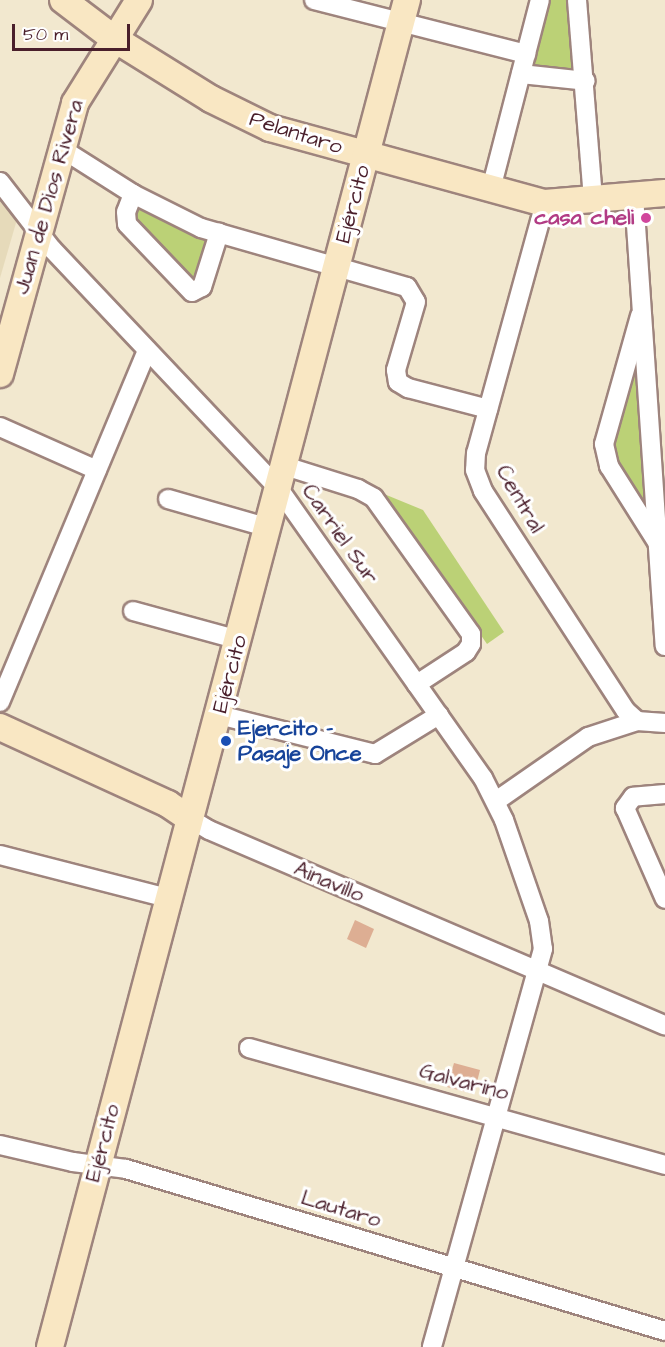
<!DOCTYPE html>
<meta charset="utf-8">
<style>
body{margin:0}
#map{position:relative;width:665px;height:1347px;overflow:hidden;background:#f2e8cf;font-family:"Architects Daughter",sans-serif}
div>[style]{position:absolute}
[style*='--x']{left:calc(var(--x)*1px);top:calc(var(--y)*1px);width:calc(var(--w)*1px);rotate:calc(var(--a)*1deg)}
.built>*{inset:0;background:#e6daba}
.green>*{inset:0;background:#bbd176}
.building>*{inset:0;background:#ddae93}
.roads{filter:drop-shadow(2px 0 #9e847d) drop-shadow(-2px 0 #9e847d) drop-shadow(0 2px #9e847d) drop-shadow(0 -2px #9e847d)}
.street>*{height:18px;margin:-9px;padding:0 9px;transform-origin:9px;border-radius:9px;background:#fff}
.secondary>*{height:26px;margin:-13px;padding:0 13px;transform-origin:13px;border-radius:13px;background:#f9e7c3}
.dots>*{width:16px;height:16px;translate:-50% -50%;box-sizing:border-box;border:3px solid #fff;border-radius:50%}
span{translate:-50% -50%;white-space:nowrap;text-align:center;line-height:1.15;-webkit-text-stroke:6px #fff;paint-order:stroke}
.street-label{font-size:22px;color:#4a1f2b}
.hotel-label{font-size:22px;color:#b23c85;font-weight:700}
.right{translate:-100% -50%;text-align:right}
.transit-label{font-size:22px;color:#164399;font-weight:700}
.left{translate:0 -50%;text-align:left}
.scale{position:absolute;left:12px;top:24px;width:118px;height:27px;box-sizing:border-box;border:3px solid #4a1f2b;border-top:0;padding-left:8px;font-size:18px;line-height:21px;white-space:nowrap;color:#4a1f2b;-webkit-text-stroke:4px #fff;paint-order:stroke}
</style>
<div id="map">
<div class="built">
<i style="clip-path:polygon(0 195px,18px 216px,0 278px)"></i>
</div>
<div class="green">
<i style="clip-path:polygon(546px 0,572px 0,577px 67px,570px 72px,534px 71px,529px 63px)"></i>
<i style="clip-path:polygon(142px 204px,210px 237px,191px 286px,134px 224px,135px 206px)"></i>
<i style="clip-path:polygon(638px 341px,654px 525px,615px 469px,609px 444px)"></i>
<i style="clip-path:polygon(384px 494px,423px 510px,504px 632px,487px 644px)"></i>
</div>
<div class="building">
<i style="clip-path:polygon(355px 920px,374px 929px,366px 948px,347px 939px)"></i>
<i style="clip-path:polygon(454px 1063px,480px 1070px,474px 1094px,447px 1087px)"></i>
</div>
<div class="roads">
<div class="street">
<i style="--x:314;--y:0;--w:219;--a:14.3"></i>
<i style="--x:577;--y:0;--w:201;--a:85.4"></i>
<i style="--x:521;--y:74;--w:65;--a:6.1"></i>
<i style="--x:59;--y:147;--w:88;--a:32.4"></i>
<i style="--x:133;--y:194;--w:76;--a:26.6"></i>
<i style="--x:201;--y:228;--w:214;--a:16"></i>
<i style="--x:407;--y:287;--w:17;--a:59"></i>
<i style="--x:416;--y:302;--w:71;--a:106.4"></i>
<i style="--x:396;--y:370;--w:12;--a:81"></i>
<i style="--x:398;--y:382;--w:12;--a:31"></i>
<i style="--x:408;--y:388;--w:83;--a:14.7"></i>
<i style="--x:0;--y:182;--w:85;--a:52.2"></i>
<i style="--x:52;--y:249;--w:330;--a:46.6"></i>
<i style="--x:279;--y:489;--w:354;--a:54.8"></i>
<i style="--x:483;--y:778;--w:47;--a:63.4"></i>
<i style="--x:504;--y:820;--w:107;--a:70.9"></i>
<i style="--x:539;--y:921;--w:28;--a:82"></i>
<i style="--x:543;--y:949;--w:413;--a:105.6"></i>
<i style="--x:491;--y:189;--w:195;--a:-75.5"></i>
<i style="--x:133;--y:194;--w:19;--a:111"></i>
<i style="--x:126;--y:212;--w:12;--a:85"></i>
<i style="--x:127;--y:224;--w:94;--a:46.3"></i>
<i style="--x:192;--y:292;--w:11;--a:-27"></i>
<i style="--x:202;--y:287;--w:57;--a:-72.5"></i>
<i style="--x:634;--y:196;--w:451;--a:86.1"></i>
<i style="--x:545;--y:203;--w:259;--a:105.4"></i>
<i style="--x:476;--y:453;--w:17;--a:93"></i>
<i style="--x:475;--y:470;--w:22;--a:69"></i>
<i style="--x:483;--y:491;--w:262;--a:57"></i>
<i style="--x:626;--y:711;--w:15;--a:42"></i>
<i style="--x:640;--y:316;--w:133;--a:105.7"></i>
<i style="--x:604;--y:444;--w:23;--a:77"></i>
<i style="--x:609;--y:466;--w:90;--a:57.7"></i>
<i style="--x:0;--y:427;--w:106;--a:23.9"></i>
<i style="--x:285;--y:466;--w:77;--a:17.5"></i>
<i style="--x:358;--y:489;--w:18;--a:29"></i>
<i style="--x:374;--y:498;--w:167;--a:54.5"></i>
<i style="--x:471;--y:634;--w:10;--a:90"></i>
<i style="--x:471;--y:644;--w:9;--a:122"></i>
<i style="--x:466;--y:652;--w:59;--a:146.9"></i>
<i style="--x:168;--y:499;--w:105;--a:16"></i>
<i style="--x:133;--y:611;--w:110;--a:15.3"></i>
<i style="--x:0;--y:702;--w:381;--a:-67.3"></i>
<i style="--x:219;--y:715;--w:161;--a:14"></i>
<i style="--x:375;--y:754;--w:75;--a:-31.4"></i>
<i style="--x:665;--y:794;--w:32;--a:175"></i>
<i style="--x:633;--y:797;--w:14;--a:126"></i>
<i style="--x:625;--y:808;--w:99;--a:66.3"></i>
<i style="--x:496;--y:801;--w:112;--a:-34.8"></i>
<i style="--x:588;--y:737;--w:52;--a:-18.1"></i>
<i style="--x:637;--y:721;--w:28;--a:4"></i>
<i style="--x:189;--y:818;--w:23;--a:31"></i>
<i style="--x:209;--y:830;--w:496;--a:23.2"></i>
<i style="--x:0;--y:855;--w:172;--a:14.4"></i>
<i style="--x:249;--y:1048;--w:432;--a:15.7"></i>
<i style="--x:0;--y:1145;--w:75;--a:13.1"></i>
<i style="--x:73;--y:1162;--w:53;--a:7.5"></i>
<i style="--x:126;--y:1169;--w:563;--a:16.73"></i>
</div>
<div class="secondary">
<i style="--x:63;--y:0;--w:63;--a:37.2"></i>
<i style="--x:113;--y:38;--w:115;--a:31.9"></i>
<i style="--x:211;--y:99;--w:66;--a:26.2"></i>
<i style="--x:270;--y:128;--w:285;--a:15.3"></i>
<i style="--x:545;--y:203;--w:120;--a:-4.8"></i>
<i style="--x:0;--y:374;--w:281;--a:-74.5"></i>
<i style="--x:75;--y:103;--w:121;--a:-58.1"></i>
<i style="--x:0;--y:727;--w:185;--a:24.6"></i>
<i style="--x:168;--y:804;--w:25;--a:34"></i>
<i style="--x:50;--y:1347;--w:1394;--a:-75.16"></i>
</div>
</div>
<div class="dots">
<i style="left:646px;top:218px;background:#d1479c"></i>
<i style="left:226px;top:741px;background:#1a4fb4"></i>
</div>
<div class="street-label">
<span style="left:296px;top:133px;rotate:18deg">Pelantaro</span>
<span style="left:49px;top:197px;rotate:-74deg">Juan de Dios Rivera</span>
<span style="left:353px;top:204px;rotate:-75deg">Ejército</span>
<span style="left:520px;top:499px;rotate:60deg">Central</span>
<span style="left:340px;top:534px;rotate:55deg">Carriel Sur</span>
<span style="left:230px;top:674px;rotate:-75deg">Ejército</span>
<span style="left:329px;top:882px;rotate:23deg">Ainavillo</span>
<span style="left:464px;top:1082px;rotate:15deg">Galvarino</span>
<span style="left:103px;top:1143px;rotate:-75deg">Ejército</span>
<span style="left:341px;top:1209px;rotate:17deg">Lautaro</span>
</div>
<div class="hotel-label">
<span class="right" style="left:634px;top:218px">casa cheli</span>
</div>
<div class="transit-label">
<span class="left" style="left:238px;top:741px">Ejercito -<br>Pasaje Once</span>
</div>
<div class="scale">50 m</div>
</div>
